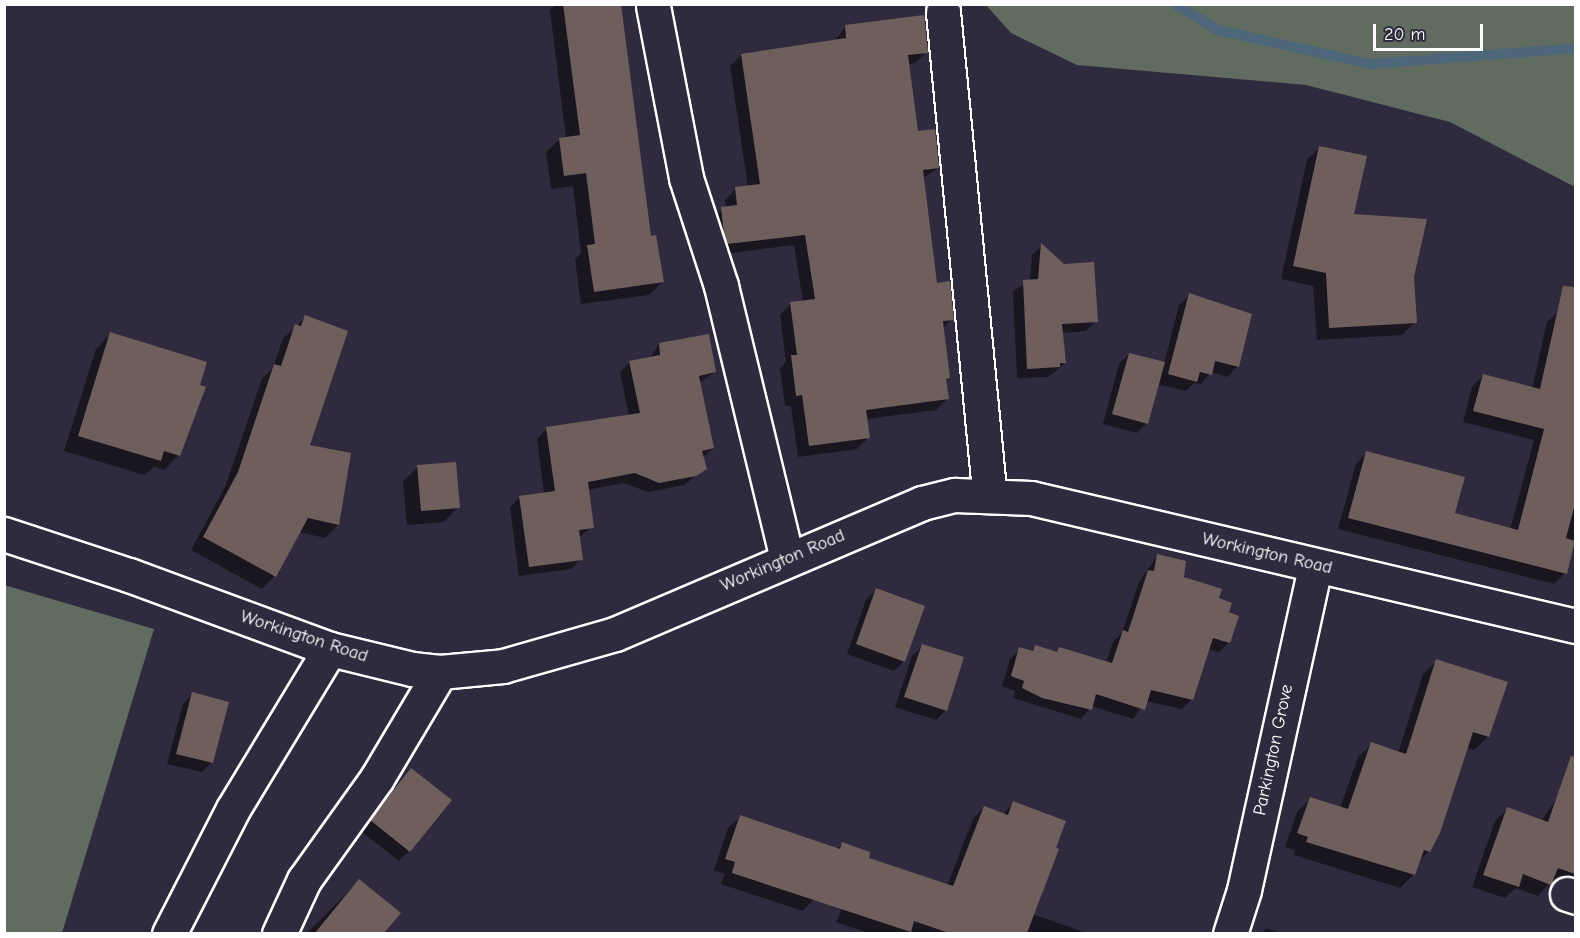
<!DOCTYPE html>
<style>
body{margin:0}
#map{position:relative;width:1580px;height:938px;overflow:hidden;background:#2f2a3d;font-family:"Comic Neue",sans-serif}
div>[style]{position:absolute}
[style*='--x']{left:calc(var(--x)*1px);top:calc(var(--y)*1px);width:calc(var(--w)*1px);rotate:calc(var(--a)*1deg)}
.green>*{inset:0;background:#616c60}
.shadow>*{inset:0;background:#0007}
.stream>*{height:10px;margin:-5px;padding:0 5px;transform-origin:5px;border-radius:5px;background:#4e6679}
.building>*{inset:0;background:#6e5f5c}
.roads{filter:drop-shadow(2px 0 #fff) drop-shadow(-2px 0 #fff) drop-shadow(0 2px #fff) drop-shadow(0 -2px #fff)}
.minor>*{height:33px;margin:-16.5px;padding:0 16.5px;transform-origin:16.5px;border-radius:16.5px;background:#2f2a3d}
span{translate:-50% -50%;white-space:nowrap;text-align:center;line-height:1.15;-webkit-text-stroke:5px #2f2a3d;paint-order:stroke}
.street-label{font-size:18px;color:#fff}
.frame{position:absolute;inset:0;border:6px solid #fff;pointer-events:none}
.scale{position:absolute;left:1373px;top:24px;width:110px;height:27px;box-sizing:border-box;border:3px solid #fff;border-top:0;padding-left:8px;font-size:18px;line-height:21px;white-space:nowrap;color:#fff;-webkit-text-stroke:4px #2f2a3d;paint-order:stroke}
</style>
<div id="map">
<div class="green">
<i style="clip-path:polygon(986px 5px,1575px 5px,1575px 187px,1450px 122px,1306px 85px,1077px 65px,1011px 33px)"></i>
<i style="clip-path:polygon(4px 585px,154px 629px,62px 933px,5px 933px)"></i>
</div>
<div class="shadow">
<i style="clip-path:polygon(556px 4px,619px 4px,650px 237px,662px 282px,649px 295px,581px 304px,575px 259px,581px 253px,573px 186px,551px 189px,546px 152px,560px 139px,566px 138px,550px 10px)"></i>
<i style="clip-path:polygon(846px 26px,927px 52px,915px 63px,908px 64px,916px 133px,938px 168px,922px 179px,936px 284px,952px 319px,942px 329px,949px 378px,945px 381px,947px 399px,936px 410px,866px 419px,868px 438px,857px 449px,798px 457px,791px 406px,785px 406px,780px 368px,786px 362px,780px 315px,791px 303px,803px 302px,794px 245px,716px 255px,710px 219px,726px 208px,725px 200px,736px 189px,748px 187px,730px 66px,741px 55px,835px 41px)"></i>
<i style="clip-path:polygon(1320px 147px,1352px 215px,1413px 277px,1415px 322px,1402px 335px,1317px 340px,1313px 286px,1281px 279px,1307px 160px)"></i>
<i style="clip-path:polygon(1042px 246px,1096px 321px,1086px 331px,1062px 333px,1065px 362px,1055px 372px,1048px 377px,1017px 378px,1013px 291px,1030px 281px,1032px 255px)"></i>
<i style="clip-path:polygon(1189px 295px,1238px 366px,1227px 377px,1211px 372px,1201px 384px,1194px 383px,1186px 391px,1157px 384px,1147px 423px,1137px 433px,1103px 424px,1119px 364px,1129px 354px,1164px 364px,1179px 305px)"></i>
<i style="clip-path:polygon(1559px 311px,1576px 314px,1576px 552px,1571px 551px,1565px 573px,1554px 584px,1338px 529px,1356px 464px,1367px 452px,1454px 514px,1510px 530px,1534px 440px,1463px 422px,1472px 387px,1483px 376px,1532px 389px,1547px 322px)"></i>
<i style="clip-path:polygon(306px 317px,308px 446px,349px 454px,338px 525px,325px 538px,299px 532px,275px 576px,262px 589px,191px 550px,225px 487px,262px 379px,272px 369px,283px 339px)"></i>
<i style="clip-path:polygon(110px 334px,179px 455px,164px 470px,154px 466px,145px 475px,64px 451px,96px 349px)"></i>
<i style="clip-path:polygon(659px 344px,715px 372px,699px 383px,713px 448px,702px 458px,705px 468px,684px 485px,648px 492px,624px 483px,587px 490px,592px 527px,578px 538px,581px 559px,571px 569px,519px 576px,510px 507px,520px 497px,544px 494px,537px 439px,547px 428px,629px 416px,620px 372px,630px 362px,650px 358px)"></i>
<i style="clip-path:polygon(418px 467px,458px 507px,444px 522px,407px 525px,403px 481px)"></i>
<i style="clip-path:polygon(1157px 556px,1217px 599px,1227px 613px,1229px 642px,1219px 652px,1208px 649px,1192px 699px,1182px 709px,1146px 701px,1133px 719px,1092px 706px,1081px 719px,1013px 698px,1015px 691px,1002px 686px,1010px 659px,1020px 649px,1030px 652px,1035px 647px,1056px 653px,1059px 649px,1106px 663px,1113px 642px,1122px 633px,1139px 582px)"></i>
<i style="clip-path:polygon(876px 590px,904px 661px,894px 671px,847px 654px,866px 600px)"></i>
<i style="clip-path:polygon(922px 646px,946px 710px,936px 720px,895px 707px,912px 656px)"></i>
<i style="clip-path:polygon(1437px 661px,1488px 737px,1474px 750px,1466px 747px,1429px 851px,1418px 862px,1414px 874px,1400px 888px,1294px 855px,1295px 850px,1285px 847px,1297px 812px,1310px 799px,1340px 808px,1358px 757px,1372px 744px,1398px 753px,1423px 674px)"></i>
<i style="clip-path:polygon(193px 694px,212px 762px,202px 772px,167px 764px,183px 704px)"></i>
<i style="clip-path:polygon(1576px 758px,1576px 889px,1551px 881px,1538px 896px,1516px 888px,1505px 898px,1472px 887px,1495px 821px,1507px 809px,1541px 821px,1556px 800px,1568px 766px)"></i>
<i style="clip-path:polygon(411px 770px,409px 851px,399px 861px,361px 831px)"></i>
<i style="clip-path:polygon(1014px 803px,1032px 914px,1090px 934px,871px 934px,836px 922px,846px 900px,814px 899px,803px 911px,721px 884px,725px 874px,714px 870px,728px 828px,740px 817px,837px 849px,842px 844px,867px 859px,947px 886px,973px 819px,985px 807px,1002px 815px)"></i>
<i style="clip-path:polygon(359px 881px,399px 913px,382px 934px,306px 934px)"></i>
<i style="clip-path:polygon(1266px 928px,1284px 934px,1261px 934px)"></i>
</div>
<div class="stream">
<i style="--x:1175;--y:4;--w:50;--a:31.2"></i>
<i style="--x:1218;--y:30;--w:156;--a:12.6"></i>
<i style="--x:1370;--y:64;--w:207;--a:-4.4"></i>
</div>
<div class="building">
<i style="clip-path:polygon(563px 4px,621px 4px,651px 236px,656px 235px,664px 282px,594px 292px,587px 245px,595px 244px,586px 173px,564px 176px,559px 138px,580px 135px)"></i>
<i style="clip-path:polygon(924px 15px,928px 53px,908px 55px,918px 131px,935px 129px,939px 168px,923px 170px,937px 283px,950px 281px,954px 320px,943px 321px,950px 378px,946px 379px,949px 399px,866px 410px,870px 438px,809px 446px,802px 395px,796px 396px,791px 355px,797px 355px,790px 302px,815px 299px,805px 235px,727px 244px,724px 235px,721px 207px,737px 205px,735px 187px,760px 184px,741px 54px,846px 38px,845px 25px)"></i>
<i style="clip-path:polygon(1319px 146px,1367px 156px,1354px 214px,1427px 219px,1414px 277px,1417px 323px,1329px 328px,1326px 273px,1293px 266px)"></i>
<i style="clip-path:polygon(1041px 243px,1064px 264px,1094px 262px,1098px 322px,1062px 324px,1066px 363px,1060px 363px,1060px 367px,1027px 369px,1023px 280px,1038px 279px)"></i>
<i style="clip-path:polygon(1563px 286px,1575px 287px,1575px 504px,1566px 538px,1575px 541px,1567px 574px,1348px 518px,1366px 451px,1465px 477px,1455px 513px,1518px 530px,1544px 429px,1473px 411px,1483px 374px,1540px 389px)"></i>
<i style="clip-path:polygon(1189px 293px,1252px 314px,1239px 367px,1215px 361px,1212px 375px,1200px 372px,1197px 382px,1168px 374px)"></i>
<i style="clip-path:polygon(305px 315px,348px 331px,310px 445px,351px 453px,339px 525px,308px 518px,276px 577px,203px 537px,238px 472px,274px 364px,281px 366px,295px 324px,301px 326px)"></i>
<i style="clip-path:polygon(110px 332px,207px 362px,200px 385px,206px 387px,180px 456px,164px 451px,161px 461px,78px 436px)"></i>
<i style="clip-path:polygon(709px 334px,716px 372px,699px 376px,714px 448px,702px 451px,707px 469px,696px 476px,659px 483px,635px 473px,588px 482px,594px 528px,579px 530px,583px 560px,529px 567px,519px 496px,555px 491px,546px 427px,640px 413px,629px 361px,660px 355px,659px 343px)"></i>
<i style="clip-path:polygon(1129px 353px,1165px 362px,1148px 424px,1112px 414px)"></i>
<i style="clip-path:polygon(456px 462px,460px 508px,421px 511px,417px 465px)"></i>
<i style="clip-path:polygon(1157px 554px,1186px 561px,1184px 577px,1222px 589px,1219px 598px,1232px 603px,1229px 612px,1239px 616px,1230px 643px,1213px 638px,1193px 700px,1151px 690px,1145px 710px,1096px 694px,1092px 710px,1042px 698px,1022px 688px,1024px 681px,1011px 676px,1019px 647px,1033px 651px,1035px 645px,1057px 652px,1059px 647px,1112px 663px,1123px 630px,1128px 632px,1148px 570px,1154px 571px)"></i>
<i style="clip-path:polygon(876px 588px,925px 606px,905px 662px,856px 644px)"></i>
<i style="clip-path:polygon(922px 644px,964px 657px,947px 711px,904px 697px)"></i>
<i style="clip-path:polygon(1436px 659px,1508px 682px,1489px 737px,1473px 732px,1440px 833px,1430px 852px,1424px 850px,1415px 875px,1306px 842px,1308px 837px,1297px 833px,1310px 797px,1348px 809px,1371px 742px,1406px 754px)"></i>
<i style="clip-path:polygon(192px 692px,229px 702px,213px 763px,176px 754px)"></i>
<i style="clip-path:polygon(1571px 756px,1575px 757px,1575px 874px,1558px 868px,1551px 885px,1523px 874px,1519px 887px,1483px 875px,1507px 807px,1548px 822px)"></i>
<i style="clip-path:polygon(411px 768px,452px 800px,410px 852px,370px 820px)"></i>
<i style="clip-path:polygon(1013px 801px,1066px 821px,1056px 848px,1059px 849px,1027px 933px,949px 933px,914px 921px,911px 932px,732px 873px,735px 862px,725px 859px,740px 815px,840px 849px,842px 842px,870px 852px,869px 858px,953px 886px,984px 806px,1008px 815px)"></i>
<i style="clip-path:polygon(359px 879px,401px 913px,384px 933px,315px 933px)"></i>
</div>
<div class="roads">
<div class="minor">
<i style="--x:653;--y:6;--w:175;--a:79.1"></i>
<i style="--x:686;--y:178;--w:114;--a:72"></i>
<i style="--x:721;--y:286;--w:281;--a:76.4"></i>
<i style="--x:943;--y:12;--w:483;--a:84.5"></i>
<i style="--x:4;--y:534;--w:132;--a:18.2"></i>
<i style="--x:129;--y:575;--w:214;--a:20.2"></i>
<i style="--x:330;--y:649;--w:84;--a:13.7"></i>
<i style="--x:412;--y:669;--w:28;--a:6"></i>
<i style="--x:440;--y:672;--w:63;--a:-5.4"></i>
<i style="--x:503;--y:666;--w:116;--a:-15.9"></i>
<i style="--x:615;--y:634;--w:334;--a:-23.1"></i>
<i style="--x:922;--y:503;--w:34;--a:-14"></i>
<i style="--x:955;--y:495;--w:76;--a:2.3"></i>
<i style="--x:1031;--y:498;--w:560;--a:13.22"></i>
<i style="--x:1567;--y:894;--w:9;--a:18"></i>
<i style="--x:169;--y:934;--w:140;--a:-62.9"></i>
<i style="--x:233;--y:809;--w:187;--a:-58.8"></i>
<i style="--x:279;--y:934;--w:60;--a:-65.2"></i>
<i style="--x:304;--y:880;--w:125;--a:-54.4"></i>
<i style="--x:377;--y:778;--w:123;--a:-59.3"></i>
<i style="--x:1230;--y:934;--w:46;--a:-72.3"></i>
<i style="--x:1244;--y:890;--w:332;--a:-77.6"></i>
</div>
</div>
<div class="street-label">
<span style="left:1267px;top:554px;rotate:13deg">Workington Road</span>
<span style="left:783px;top:561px;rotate:-23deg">Workington Road</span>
<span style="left:304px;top:637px;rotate:18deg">Workington Road</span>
<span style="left:1274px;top:750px;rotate:-78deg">Parkington Grove</span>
</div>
<div class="frame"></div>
<div class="scale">20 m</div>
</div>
